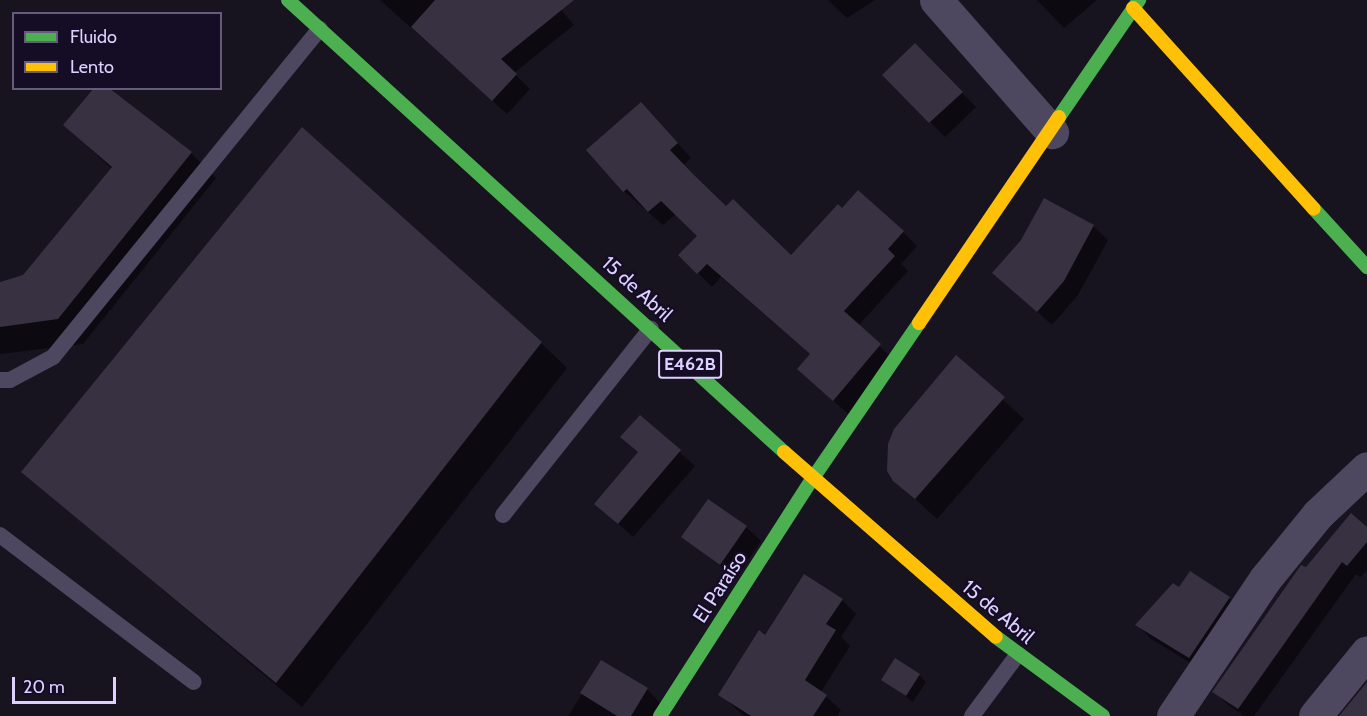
<!DOCTYPE html>
<meta charset="utf-8">
<style>
body{margin:0}
#map{position:relative;width:1367px;height:716px;overflow:hidden;background:#17131f;font-family:Cabin,sans-serif}
div>[style]{position:absolute}
[style*='--x']{left:calc(var(--x)*1px);top:calc(var(--y)*1px);width:calc(var(--w)*1px);rotate:calc(var(--a)*1deg)}
.shadow>*{inset:0;background:#0007}
.building>*{inset:0;background:#373141}
.lane>*{height:16px;margin:-8px;padding:0 8px;transform-origin:8px;border-radius:8px;background:#4d4760}
.street>*{height:33px;margin:-16.5px;padding:0 16.5px;transform-origin:16.5px;border-radius:16.5px;background:#4d4760}
.fast>*{height:14px;margin:-7px;padding:0 7px;transform-origin:7px;border-radius:7px;background:#4caf50}
.slow>*{height:14px;margin:-7px;padding:0 7px;transform-origin:7px;border-radius:7px;background:#ffc107}
span{translate:-50% -50%;white-space:nowrap;text-align:center;line-height:1.15;-webkit-text-stroke:4.5px #150d25;paint-order:stroke}
.shield-label span{padding:2px 4px;background:#150d25;border:2px solid;border-radius:4px;-webkit-text-stroke-width:0}
.shield-label{font-size:18px;color:#ded1ff;font-weight:700}
.street-label{font-size:20px;color:#ded1ff}
.legend{position:absolute;left:12px;top:12px;width:210px;height:78px;box-sizing:border-box;background:#150d25;border:2px solid #655b7c;margin:0;padding:8px 10px;list-style:none;font-size:18px;color:#ded1ff}
.legend li{display:flex;align-items:center;gap:12px;height:30px}
.legend b{width:30px;border:2px solid #655b7c}
.scale{position:absolute;left:12px;top:677px;width:104px;height:27px;box-sizing:border-box;border:3px solid #ded1ff;border-top:0;padding-left:8px;font-size:18px;line-height:21px;white-space:nowrap;color:#ded1ff;-webkit-text-stroke:4px #150d25;paint-order:stroke}
</style>
<div id="map">
<div class="shadow">
<i style="clip-path:polygon(380px 0,553px 0,574px 25px,514px 73px,530px 89px,507px 114px)"></i>
<i style="clip-path:polygon(828px 0,875px 0,847px 18px)"></i>
<i style="clip-path:polygon(1037px 0,1097px 0,1064px 28px)"></i>
<i style="clip-path:polygon(915px 45px,976px 107px,945px 137px,884px 75px)"></i>
<i style="clip-path:polygon(655px 118px,691px 158px,683px 165px,726px 208px,791px 257px,842px 210px,903px 232px,917px 246px,901px 264px,908px 271px,858px 326px,894px 360px,848px 414px,814px 383px,811px 355px,721px 277px,712px 287px,680px 255px,699px 236px,676px 214px,663px 225px,624px 191px)"></i>
<i style="clip-path:polygon(65px 125px,191px 153px,216px 178px,83px 344px,0 354px,0 283px,24px 276px,112px 169px)"></i>
<i style="clip-path:polygon(1093px 226px,1108px 240px,1078px 295px,1052px 325px,994px 273px)"></i>
<i style="clip-path:polygon(541px 343px,567px 368px,302px 707px,23px 472px)"></i>
<i style="clip-path:polygon(957px 358px,1024px 419px,937px 519px,895px 480px)"></i>
<i style="clip-path:polygon(640px 417px,695px 466px,633px 537px,596px 504px,639px 453px,622px 437px)"></i>
<i style="clip-path:polygon(746px 527px,761px 541px,736px 578px,683px 537px)"></i>
<i style="clip-path:polygon(1367px 528px,1367px 570px,1361px 577px,1356px 574px,1254px 716px,1244px 716px,1227px 704px,1214px 692px)"></i>
<i style="clip-path:polygon(1190px 573px,1229px 598px,1244px 613px,1204px 671px,1151px 639px,1137px 624px,1180px 589px)"></i>
<i style="clip-path:polygon(842px 600px,856px 614px,841px 637px,850px 646px,821px 692px,841px 710px,837px 716px,744px 716px,720px 694px,766px 637px)"></i>
<i style="clip-path:polygon(602px 662px,647px 689px,660px 703px,652px 716px,568px 716px)"></i>
<i style="clip-path:polygon(919px 675px,926px 682px,913px 702px,883px 679px)"></i>
</div>
<div class="building">
<i style="clip-path:polygon(435px 0,574px 0,501px 59px,517px 74px,492px 101px,411px 27px)"></i>
<i style="clip-path:polygon(915px 43px,963px 92px,929px 123px,882px 75px)"></i>
<i style="clip-path:polygon(94px 88px,109px 88px,192px 152px,58px 319px,0 327px,0 282px,23px 275px,112px 167px,63px 125px)"></i>
<i style="clip-path:polygon(641px 102px,678px 143px,670px 150px,693px 174px,726px 206px,733px 199px,791px 255px,838px 204px,842px 208px,858px 190px,904px 231px,888px 249px,895px 256px,844px 311px,881px 344px,833px 401px,797px 369px,810px 354px,707px 264px,697px 274px,678px 255px,697px 236px,661px 201px,648px 212px,627px 189px,623px 192px,586px 150px)"></i>
<i style="clip-path:polygon(302px 127px,542px 342px,276px 683px,21px 472px)"></i>
<i style="clip-path:polygon(1044px 198px,1094px 225px,1064px 281px,1037px 312px,992px 273px,1021px 240px)"></i>
<i style="clip-path:polygon(956px 355px,1005px 397px,915px 499px,893px 481px,887px 471px,888px 444px,894px 429px)"></i>
<i style="clip-path:polygon(640px 415px,681px 450px,618px 524px,594px 504px,638px 452px,620px 437px)"></i>
<i style="clip-path:polygon(708px 499px,747px 526px,720px 565px,681px 537px)"></i>
<i style="clip-path:polygon(1351px 513px,1367px 527px,1367px 542px,1347px 566px,1342px 562px,1238px 709px,1212px 692px,1301px 565px,1306px 567px)"></i>
<i style="clip-path:polygon(1190px 571px,1230px 597px,1189px 658px,1135px 625px,1173px 583px,1179px 587px)"></i>
<i style="clip-path:polygon(804px 574px,843px 599px,826px 624px,836px 630px,805px 680px,827px 695px,813px 716px,751px 716px,718px 695px,759px 630px,765px 635px)"></i>
<i style="clip-path:polygon(895px 658px,920px 674px,906px 696px,881px 680px)"></i>
<i style="clip-path:polygon(601px 660px,648px 688px,631px 716px,617px 716px,580px 693px)"></i>
<i style="clip-path:polygon(1367px 682px,1367px 716px,1339px 716px)"></i>
</div>
<div class="lane">
<i style="--x:0;--y:380;--w:10;--a:0"></i>
<i style="--x:10;--y:380;--w:49;--a:-28.1"></i>
<i style="--x:53;--y:357;--w:423;--a:-50.9"></i>
<i style="--x:503;--y:515;--w:238;--a:-51.6"></i>
<i style="--x:0;--y:535;--w:243;--a:37.2"></i>
<i style="--x:972;--y:716;--w:77;--a:-53.4"></i>
</div>
<div class="street">
<i style="--x:936;--y:0;--w:176;--a:48.7"></i>
<i style="--x:1173;--y:716;--w:165;--a:-56.1"></i>
<i style="--x:1265;--y:579;--w:84;--a:-50.8"></i>
<i style="--x:1318;--y:514;--w:67;--a:-43.2"></i>
<i style="--x:1315;--y:716;--w:82;--a:-50.9"></i>
</div>
<div class="fast">
<i style="--x:288;--y:0;--w:671;--a:42.34"></i>
<i style="--x:1059;--y:117;--w:142;--a:-55.6"></i>
<i style="--x:1314;--y:209;--w:79;--a:47.6"></i>
<i style="--x:996;--y:637;--w:133;--a:36.4"></i>
<i style="--x:660;--y:716;--w:283;--a:-57.3"></i>
<i style="--x:813;--y:478;--w:188;--a:-55.6"></i>
</div>
<div class="slow">
<i style="--x:1133;--y:8;--w:270;--a:48"></i>
<i style="--x:919;--y:323;--w:249;--a:-55.8"></i>
<i style="--x:784;--y:452;--w:281;--a:41.1"></i>
</div>
<div class="shield-label">
<span style="left:690px;top:364px">E462B</span>
</div>
<div class="street-label">
<span style="left:637px;top:289px;rotate:42deg">15 de Abril</span>
<span style="left:720px;top:587px;rotate:-57deg">El Paraíso</span>
<span style="left:998px;top:612px;rotate:40deg">15 de Abril</span>
</div>
<ul class="legend">
<li><b style="height:8px;background:#4caf50"></b>Fluido</li>
<li><b style="height:8px;background:#ffc107"></b>Lento</li>
</ul>
<div class="scale">20 m</div>
</div>
